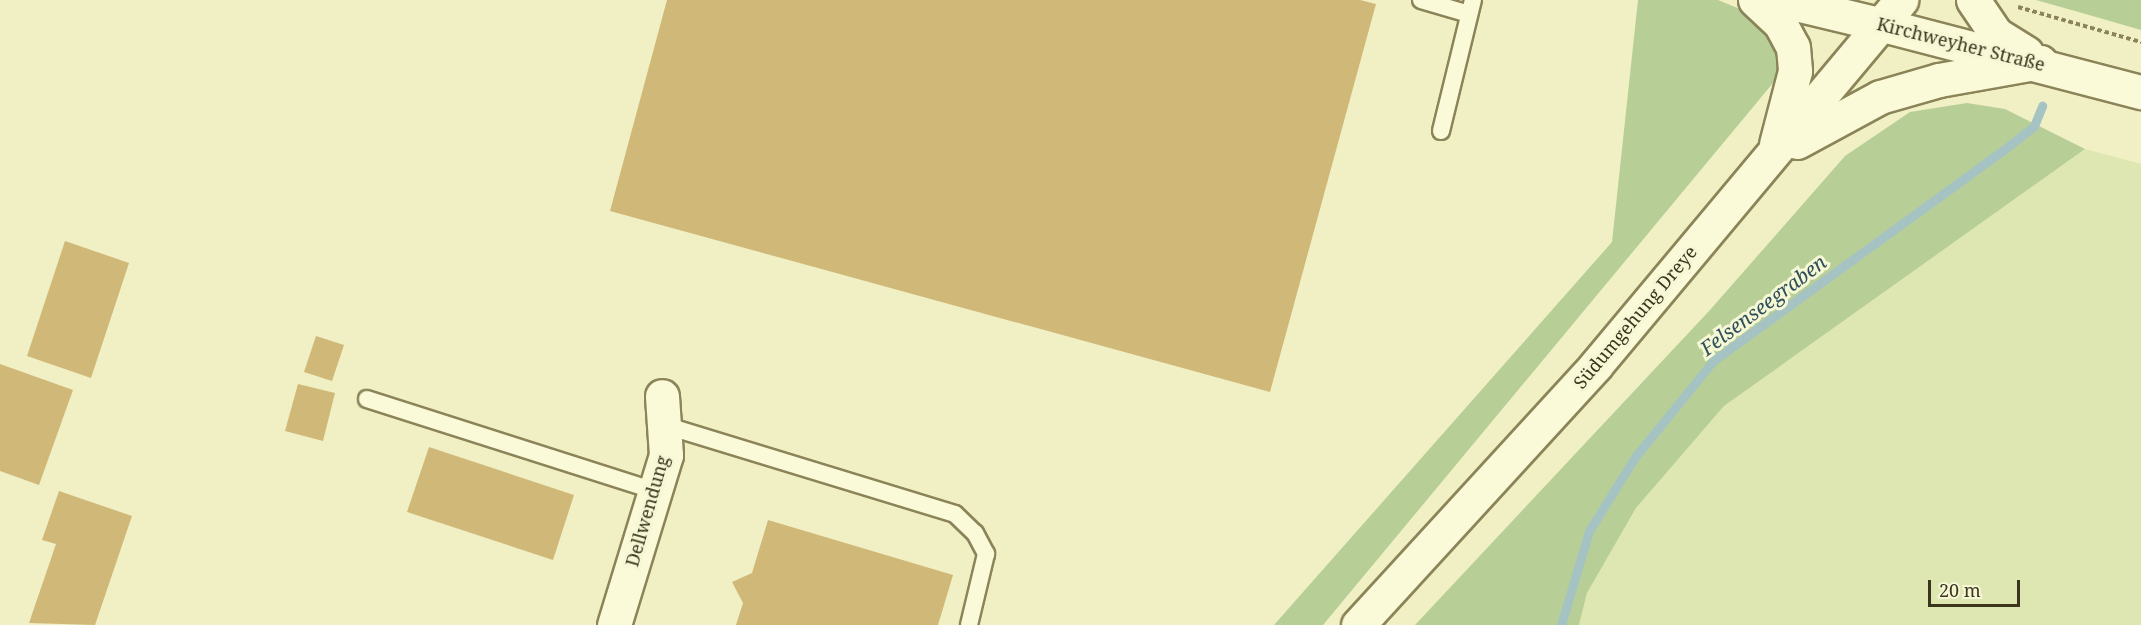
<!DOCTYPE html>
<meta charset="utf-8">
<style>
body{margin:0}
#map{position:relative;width:2141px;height:625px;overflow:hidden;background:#f0f0c4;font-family:"Noto Serif",serif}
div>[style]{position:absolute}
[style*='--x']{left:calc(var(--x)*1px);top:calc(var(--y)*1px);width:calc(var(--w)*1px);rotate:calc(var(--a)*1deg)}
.farmland>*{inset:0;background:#dee6b1}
.green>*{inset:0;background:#b7cf97}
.stream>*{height:9px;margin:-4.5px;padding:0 4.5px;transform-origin:4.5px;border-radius:4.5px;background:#a6c3c3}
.building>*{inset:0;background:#d0b878}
.path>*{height:4px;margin-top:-2px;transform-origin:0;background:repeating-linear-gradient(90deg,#8c8459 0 4.5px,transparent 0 7.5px)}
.roads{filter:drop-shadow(2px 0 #8c8459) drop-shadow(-2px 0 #8c8459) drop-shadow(0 2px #8c8459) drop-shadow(0 -2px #8c8459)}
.service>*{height:16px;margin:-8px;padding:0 8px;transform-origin:8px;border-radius:8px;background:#fafad8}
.minor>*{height:33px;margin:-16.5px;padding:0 16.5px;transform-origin:16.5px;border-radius:16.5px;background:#fafad8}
.secondary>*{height:33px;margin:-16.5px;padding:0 16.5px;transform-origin:16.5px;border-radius:16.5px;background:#fafad8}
span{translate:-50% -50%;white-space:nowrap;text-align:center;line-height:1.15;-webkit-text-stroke:6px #f6f7d4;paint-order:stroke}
.street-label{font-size:18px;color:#3b351e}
.water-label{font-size:20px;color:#2d505c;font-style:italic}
.scale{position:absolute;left:1928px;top:580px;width:92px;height:27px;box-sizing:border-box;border:3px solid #3b351e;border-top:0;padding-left:8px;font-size:18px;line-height:21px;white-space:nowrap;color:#3b351e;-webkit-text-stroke:4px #f6f7d4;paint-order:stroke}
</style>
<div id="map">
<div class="farmland">
<i style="clip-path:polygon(2085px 149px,2141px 164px,2141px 625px,1579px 625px,1587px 593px,1636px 508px,1724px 406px)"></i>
</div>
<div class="green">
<i style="clip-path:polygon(1638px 0,1718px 0,1740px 9px,1774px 44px,1778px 77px,1323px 625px,1274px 625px,1612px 242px)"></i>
<i style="clip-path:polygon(2036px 0,2141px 0,2141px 30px,2089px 15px)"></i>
<i style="clip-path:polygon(1967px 103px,2005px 109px,2085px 149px,1724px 406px,1636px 508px,1587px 593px,1579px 625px,1415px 625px,1710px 310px,1845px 156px,1910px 112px)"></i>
</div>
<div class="stream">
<i style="--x:1561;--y:625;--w:98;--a:-73.4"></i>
<i style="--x:1589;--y:531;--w:87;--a:-58.1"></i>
<i style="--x:1635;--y:457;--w:124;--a:-50.9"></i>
<i style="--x:1713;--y:361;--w:356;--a:-36"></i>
<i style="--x:2001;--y:152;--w:42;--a:-38.2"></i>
<i style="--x:2034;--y:126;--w:22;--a:-68"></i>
</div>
<div class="building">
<i style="clip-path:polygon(667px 0,1360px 0,1376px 4px,1270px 392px,610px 211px)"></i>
<i style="clip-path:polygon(65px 241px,129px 263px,91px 378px,27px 356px)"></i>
<i style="clip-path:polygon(316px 336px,344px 345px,332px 381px,304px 372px)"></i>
<i style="clip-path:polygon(0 364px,73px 390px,39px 485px,0 471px)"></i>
<i style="clip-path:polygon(298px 384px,335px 393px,323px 441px,285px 431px)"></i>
<i style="clip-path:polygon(429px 447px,574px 495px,553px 560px,407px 512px)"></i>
<i style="clip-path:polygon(59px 491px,132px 516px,95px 625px,29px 623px,56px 544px,42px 540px)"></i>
<i style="clip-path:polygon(768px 520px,953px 575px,938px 625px,736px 625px,743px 603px,732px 582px,752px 573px)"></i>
</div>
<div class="path">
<i style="--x:2018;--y:7;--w:128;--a:15.9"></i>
</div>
<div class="roads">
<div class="service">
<i style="--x:1421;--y:0;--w:50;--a:16.3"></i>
<i style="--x:1441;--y:131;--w:135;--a:-76.3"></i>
<i style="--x:367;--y:399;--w:302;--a:17.7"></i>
<i style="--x:664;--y:425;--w:304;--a:17"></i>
<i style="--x:955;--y:514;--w:28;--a:44"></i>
<i style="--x:975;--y:533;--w:24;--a:62"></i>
<i style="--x:986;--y:554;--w:73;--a:103.5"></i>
</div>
<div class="minor">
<i style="--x:1779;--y:0;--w:107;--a:13.5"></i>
<i style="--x:614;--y:625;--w:178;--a:-73"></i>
<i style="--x:666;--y:455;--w:59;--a:-93.9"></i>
</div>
<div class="secondary">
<i style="--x:1755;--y:0;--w:34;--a:43"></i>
<i style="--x:1780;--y:23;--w:27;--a:62"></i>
<i style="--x:1793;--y:47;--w:24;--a:85"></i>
<i style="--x:1795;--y:71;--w:75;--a:104.6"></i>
<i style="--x:1973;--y:0;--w:41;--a:55.9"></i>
<i style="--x:1996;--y:34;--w:36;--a:32"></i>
<i style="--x:1883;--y:25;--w:267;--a:14.6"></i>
<i style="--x:1797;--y:142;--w:94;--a:-28.5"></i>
<i style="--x:1880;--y:97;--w:61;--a:-16.1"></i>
<i style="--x:1939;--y:80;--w:103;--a:-10.1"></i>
<i style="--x:1358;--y:625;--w:352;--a:-47.5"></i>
<i style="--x:1596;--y:365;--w:476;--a:-50.1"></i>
</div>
</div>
<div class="street-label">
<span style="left:1961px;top:44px;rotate:14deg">Kirchweyher Straße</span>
<span style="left:1635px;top:317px;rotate:-50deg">Südumgehung Dreye</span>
<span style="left:647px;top:511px;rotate:-74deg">Dellwendung</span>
</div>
<div class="water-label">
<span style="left:1763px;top:305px;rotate:-37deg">Felsenseegraben</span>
</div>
<div class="scale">20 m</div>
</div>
